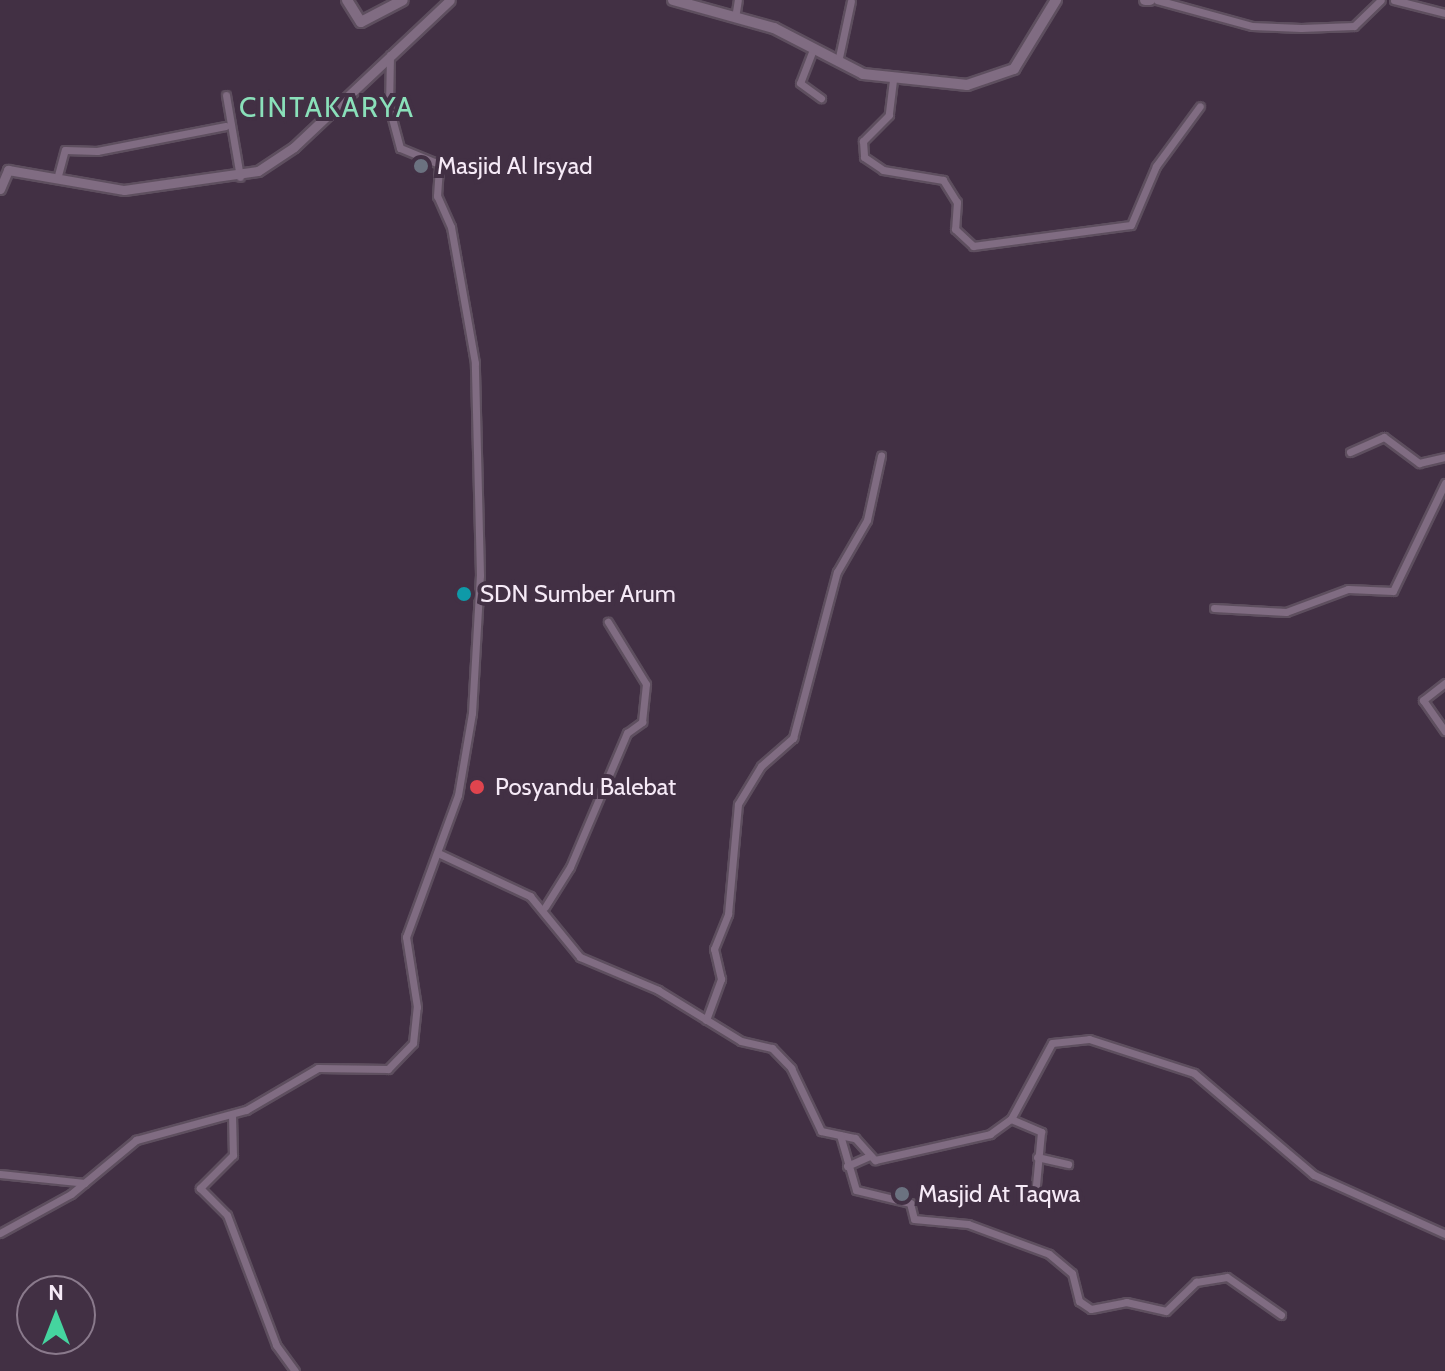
<!DOCTYPE html>
<style>
body{margin:0}
#map{position:relative;width:1445px;height:1371px;overflow:hidden;background:#423044;font-family:Cabin,sans-serif}
div>[style]{position:absolute}
[style*='--x']{left:calc(var(--x)*1px);top:calc(var(--y)*1px);width:calc(var(--w)*1px);rotate:calc(var(--a)*1deg)}
.roads{filter:drop-shadow(2px 0 #5e4f5f) drop-shadow(-2px 0 #5e4f5f) drop-shadow(0 2px #5e4f5f) drop-shadow(0 -2px #5e4f5f)}
.minor>*{height:7px;margin:-3.5px;padding:0 3.5px;transform-origin:3.5px;border-radius:3.5px;background:#806c82}
.tertiary>*{height:9px;margin:-4.5px;padding:0 4.5px;transform-origin:4.5px;border-radius:4.5px;background:#806c82}
.secondary>*{height:10px;margin:-5px;padding:0 5px;transform-origin:5px;border-radius:5px;background:#806c82}
.dots>*{width:22px;height:22px;translate:-50% -50%;box-sizing:border-box;border:4px solid #423044;border-radius:50%}
span{translate:-50% -50%;white-space:nowrap;text-align:center;line-height:1.15;-webkit-text-stroke:8px #423044;paint-order:stroke}
.poi-label{font-size:24px;color:#f6eaf7}
.left{translate:0 -50%;text-align:left}
.quarter-label{font-size:28px;color:#8ae0ba;letter-spacing:2px}
.north{position:absolute;left:16px;top:1275px;width:80px;height:80px;box-sizing:border-box;background:#423044;border:2px solid #8a7a8c;border-radius:50%;rotate:0deg;font-size:22px;font-weight:700;line-height:32px;text-align:center;color:#f6eaf7}
.north::after{content:'';display:block;margin:auto;width:28px;height:36px;background:#45d49f;clip-path:polygon(50% 0,100% 100%,50% 72%,0 100%)}
</style>
<div id="map">
<div class="roads">
<div class="minor">
<i style="--x:1157;--y:0;--w:98;--a:15.3"></i>
<i style="--x:1252;--y:26;--w:49;--a:2.3"></i>
<i style="--x:1301;--y:28;--w:53;--a:-2.2"></i>
<i style="--x:1354;--y:26;--w:37;--a:-44"></i>
<i style="--x:1394;--y:0;--w:53;--a:14.3"></i>
<i style="--x:735;--y:18;--w:18;--a:-81"></i>
<i style="--x:812;--y:52;--w:33;--a:111"></i>
<i style="--x:800;--y:83;--w:26;--a:36"></i>
<i style="--x:838;--y:62;--w:62;--a:-78"></i>
<i style="--x:893;--y:80;--w:35;--a:97"></i>
<i style="--x:889;--y:115;--w:37;--a:135"></i>
<i style="--x:863;--y:141;--w:16;--a:86"></i>
<i style="--x:864;--y:157;--w:23;--a:34"></i>
<i style="--x:883;--y:170;--w:61;--a:9.5"></i>
<i style="--x:943;--y:180;--w:26;--a:58"></i>
<i style="--x:957;--y:202;--w:27;--a:94"></i>
<i style="--x:955;--y:229;--w:25;--a:43"></i>
<i style="--x:973;--y:246;--w:159;--a:-7.6"></i>
<i style="--x:1131;--y:225;--w:64;--a:-67"></i>
<i style="--x:1156;--y:166;--w:74;--a:-53.7"></i>
<i style="--x:226;--y:95;--w:83;--a:80.3"></i>
<i style="--x:57;--y:179;--w:30;--a:-75"></i>
<i style="--x:65;--y:150;--w:32;--a:2"></i>
<i style="--x:97;--y:151;--w:131;--a:-11"></i>
<i style="--x:1350;--y:452;--w:37;--a:-24"></i>
<i style="--x:1384;--y:437;--w:44;--a:36.6"></i>
<i style="--x:1419;--y:463;--w:27;--a:-13"></i>
<i style="--x:1214;--y:608;--w:72;--a:3.2"></i>
<i style="--x:1286;--y:612;--w:66;--a:-20.4"></i>
<i style="--x:1348;--y:589;--w:45;--a:2.5"></i>
<i style="--x:1393;--y:591;--w:120;--a:-64.3"></i>
<i style="--x:1445;--y:683;--w:28;--a:142"></i>
<i style="--x:1423;--y:700;--w:38;--a:55"></i>
<i style="--x:438;--y:853;--w:102;--a:25.1"></i>
<i style="--x:530;--y:896;--w:79;--a:50.7"></i>
<i style="--x:580;--y:957;--w:85;--a:22.9"></i>
<i style="--x:658;--y:990;--w:97;--a:31.6"></i>
<i style="--x:741;--y:1041;--w:32;--a:13"></i>
<i style="--x:772;--y:1048;--w:28;--a:46"></i>
<i style="--x:791;--y:1068;--w:70;--a:64.5"></i>
<i style="--x:821;--y:1131;--w:35;--a:12"></i>
<i style="--x:855;--y:1138;--w:30;--a:48"></i>
<i style="--x:875;--y:1160;--w:118;--a:-12.7"></i>
<i style="--x:990;--y:1134;--w:26;--a:-36"></i>
<i style="--x:1011;--y:1119;--w:86;--a:-61.7"></i>
<i style="--x:1052;--y:1043;--w:37;--a:-6"></i>
<i style="--x:1089;--y:1039;--w:110;--a:17.9"></i>
<i style="--x:1194;--y:1073;--w:157;--a:40.4"></i>
<i style="--x:1314;--y:1175;--w:144;--a:24.2"></i>
<i style="--x:545;--y:907;--w:47;--a:-58"></i>
<i style="--x:570;--y:867;--w:146;--a:-67"></i>
<i style="--x:627;--y:733;--w:19;--a:-36"></i>
<i style="--x:642;--y:722;--w:38;--a:-84"></i>
<i style="--x:646;--y:684;--w:73;--a:-121.5"></i>
<i style="--x:706;--y:1020;--w:44;--a:-69.9"></i>
<i style="--x:721;--y:979;--w:31;--a:-103"></i>
<i style="--x:714;--y:949;--w:38;--a:-68"></i>
<i style="--x:728;--y:914;--w:110;--a:-84.8"></i>
<i style="--x:738;--y:804;--w:44;--a:-58.8"></i>
<i style="--x:761;--y:766;--w:43;--a:-41.2"></i>
<i style="--x:793;--y:738;--w:172;--a:-75.2"></i>
<i style="--x:837;--y:572;--w:60;--a:-60"></i>
<i style="--x:867;--y:520;--w:66;--a:-77.7"></i>
<i style="--x:232;--y:1115;--w:40;--a:88.6"></i>
<i style="--x:233;--y:1155;--w:47;--a:135"></i>
<i style="--x:200;--y:1188;--w:38;--a:45"></i>
<i style="--x:227;--y:1215;--w:139;--a:69.3"></i>
<i style="--x:276;--y:1345;--w:32;--a:54"></i>
<i style="--x:1011;--y:1119;--w:33;--a:23"></i>
<i style="--x:1041;--y:1132;--w:64;--a:95.4"></i>
<i style="--x:840;--y:1135;--w:57;--a:73.8"></i>
<i style="--x:856;--y:1190;--w:56;--a:13.5"></i>
<i style="--x:910;--y:1203;--w:16;--a:76"></i>
<i style="--x:914;--y:1219;--w:54;--a:5.3"></i>
<i style="--x:968;--y:1224;--w:86;--a:20.3"></i>
<i style="--x:1049;--y:1254;--w:30;--a:40"></i>
<i style="--x:1072;--y:1273;--w:29;--a:76"></i>
<i style="--x:1079;--y:1301;--w:14;--a:34"></i>
<i style="--x:1091;--y:1309;--w:36;--a:-11"></i>
<i style="--x:1126;--y:1302;--w:41;--a:12.7"></i>
<i style="--x:1166;--y:1311;--w:42;--a:-44"></i>
<i style="--x:1196;--y:1282;--w:31;--a:-9"></i>
<i style="--x:1227;--y:1277;--w:66;--a:35.1"></i>
<i style="--x:1037;--y:1157;--w:32;--a:13"></i>
<i style="--x:847;--y:1166;--w:24;--a:-24"></i>
<i style="--x:0;--y:1174;--w:85;--a:6"></i>
<i style="--x:0;--y:1233;--w:81;--a:-28.8"></i>
<i style="--x:71;--y:1194;--w:85;--a:-39.7"></i>
<i style="--x:136;--y:1140;--w:114;--a:-15.3"></i>
<i style="--x:246;--y:1110;--w:83;--a:-30.3"></i>
<i style="--x:318;--y:1068;--w:70;--a:0.8"></i>
<i style="--x:388;--y:1069;--w:36;--a:-46"></i>
<i style="--x:413;--y:1043;--w:36;--a:-84"></i>
<i style="--x:417;--y:1007;--w:71;--a:-98.9"></i>
<i style="--x:406;--y:937;--w:151;--a:-69.9"></i>
<i style="--x:458;--y:795;--w:83;--a:-80.3"></i>
<i style="--x:472;--y:713;--w:138;--a:-86.7"></i>
<i style="--x:480;--y:575;--w:212;--a:-91.4"></i>
<i style="--x:475;--y:363;--w:138;--a:-100"></i>
<i style="--x:451;--y:227;--w:34;--a:-114"></i>
<i style="--x:437;--y:196;--w:32;--a:-86"></i>
<i style="--x:439;--y:164;--w:42;--a:-157.7"></i>
<i style="--x:400;--y:148;--w:42;--a:-105"></i>
<i style="--x:389;--y:107;--w:52;--a:-88.9"></i>
</div>
<div class="tertiary">
<i style="--x:0;--y:189;--w:21;--a:-67"></i>
<i style="--x:8;--y:170;--w:118;--a:9.8"></i>
<i style="--x:124;--y:190;--w:135;--a:-8.1"></i>
<i style="--x:258;--y:171;--w:43;--a:-33.7"></i>
<i style="--x:294;--y:147;--w:214;--a:-43.3"></i>
</div>
<div class="secondary">
<i style="--x:347;--y:0;--w:26;--a:58"></i>
<i style="--x:361;--y:22;--w:47;--a:-27.6"></i>
<i style="--x:673;--y:0;--w:105;--a:15.5"></i>
<i style="--x:774;--y:28;--w:100;--a:27.3"></i>
<i style="--x:863;--y:74;--w:105;--a:6"></i>
<i style="--x:967;--y:85;--w:50;--a:-18.8"></i>
<i style="--x:1014;--y:69;--w:81;--a:-58.7"></i>
<i style="--x:1145;--y:0;--w:5;--a:0"></i>
</div>
</div>
<div class="dots">
<i style="left:421px;top:166px;background:#6b7280"></i>
<i style="left:464px;top:594px;background:#0f9aa8"></i>
<i style="left:477px;top:787px;background:#e0444e"></i>
<i style="left:902px;top:1194px;background:#6b7280"></i>
</div>
<div class="poi-label">
<span class="left" style="left:437px;top:166px">Masjid Al Irsyad</span>
<span class="left" style="left:480px;top:594px">SDN Sumber Arum</span>
<span class="left" style="left:495px;top:787px">Posyandu Balebat</span>
<span class="left" style="left:918px;top:1194px">Masjid At Taqwa</span>
</div>
<div class="quarter-label">
<span style="left:327px;top:107px">CINTAKARYA</span>
</div>
<div class="north">N</div>
</div>
